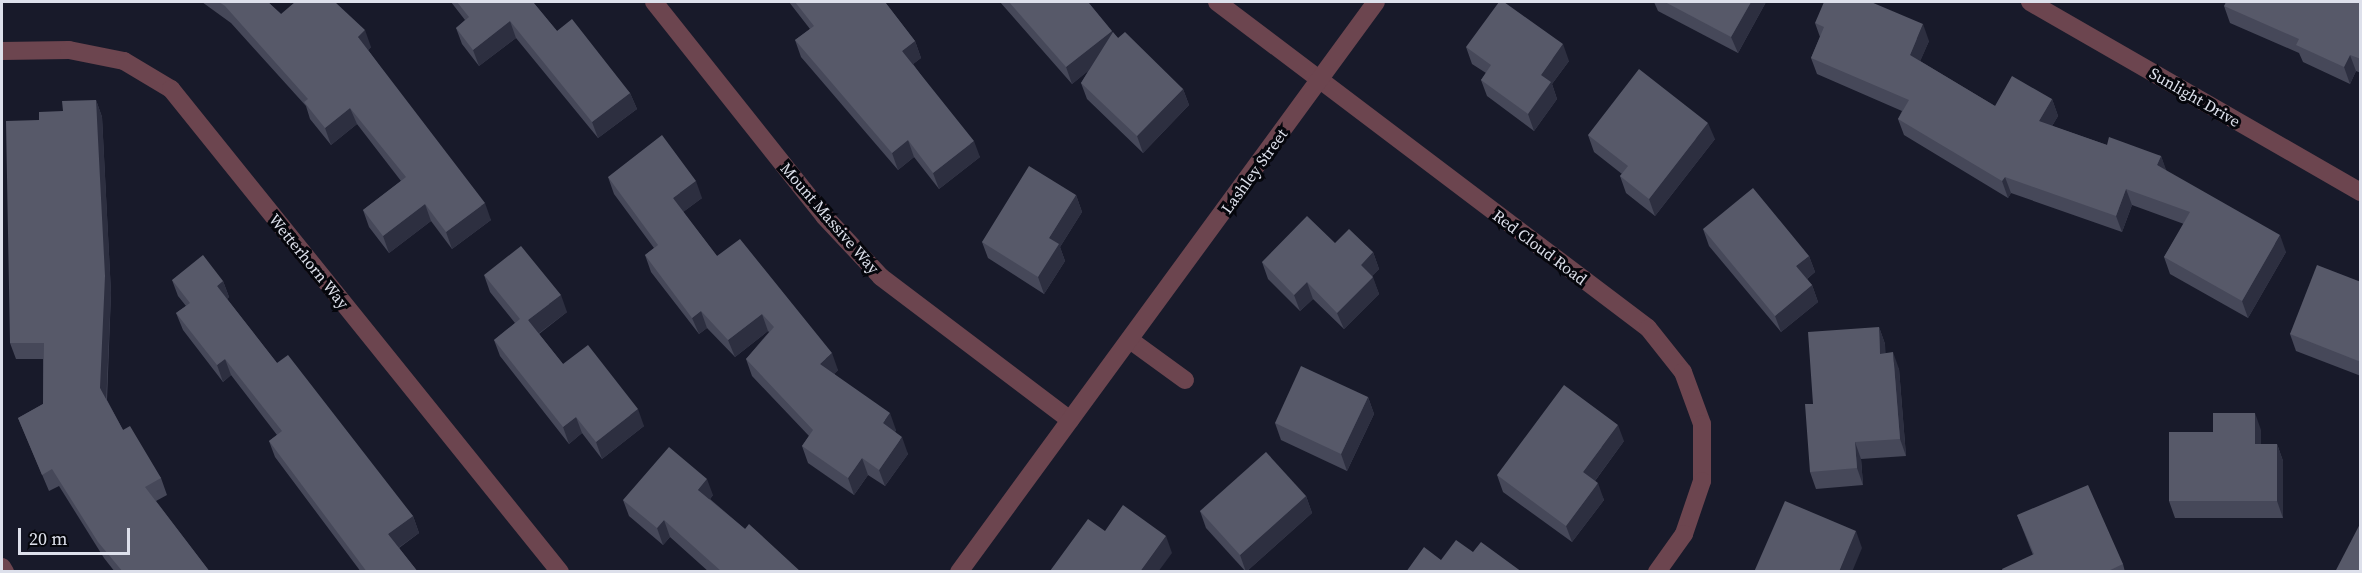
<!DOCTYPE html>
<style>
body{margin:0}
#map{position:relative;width:2362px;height:573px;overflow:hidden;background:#181a2a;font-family:"Source Serif 4",serif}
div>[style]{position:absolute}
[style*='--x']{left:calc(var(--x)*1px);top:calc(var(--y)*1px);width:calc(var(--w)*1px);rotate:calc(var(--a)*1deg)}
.street>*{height:18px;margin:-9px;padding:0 9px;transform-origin:9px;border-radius:9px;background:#6c454f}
.wall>*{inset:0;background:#464859}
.shaded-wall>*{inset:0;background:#2d2f40}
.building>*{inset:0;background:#575969}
span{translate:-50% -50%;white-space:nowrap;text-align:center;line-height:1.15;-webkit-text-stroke:6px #05060c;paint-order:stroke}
.street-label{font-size:16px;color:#dde0eb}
.frame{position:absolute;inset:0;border:3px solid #dde0eb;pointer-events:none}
.scale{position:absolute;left:18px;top:528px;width:112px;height:27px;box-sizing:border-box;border:3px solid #dde0eb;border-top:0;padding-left:8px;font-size:18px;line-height:21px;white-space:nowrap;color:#dde0eb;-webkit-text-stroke:4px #05060c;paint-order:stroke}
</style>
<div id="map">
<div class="street">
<i style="--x:654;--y:2;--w:273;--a:51.5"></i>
<i style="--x:824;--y:216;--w:83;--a:46.9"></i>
<i style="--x:881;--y:277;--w:237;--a:37.1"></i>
<i style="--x:1217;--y:2;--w:540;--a:37.1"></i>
<i style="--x:1648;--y:328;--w:56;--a:51.5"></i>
<i style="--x:1683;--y:372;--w:55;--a:69.9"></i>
<i style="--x:1702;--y:424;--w:57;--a:90"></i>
<i style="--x:1702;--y:481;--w:56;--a:108.8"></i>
<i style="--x:1684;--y:534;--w:47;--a:125.4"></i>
<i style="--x:2030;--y:2;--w:381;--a:29.9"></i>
<i style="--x:2;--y:51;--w:67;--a:-0.9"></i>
<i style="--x:69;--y:50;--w:56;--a:11.3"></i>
<i style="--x:124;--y:61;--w:55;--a:30.8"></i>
<i style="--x:171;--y:89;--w:620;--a:51.15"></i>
<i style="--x:1130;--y:340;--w:68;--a:36"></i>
<i style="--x:2;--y:567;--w:6;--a:59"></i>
<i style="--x:959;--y:572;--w:706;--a:-53.81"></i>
</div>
<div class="wall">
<i style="clip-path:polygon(202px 2px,268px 2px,281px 14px,371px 47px,368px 50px,491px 220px,452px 249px,431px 221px,389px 253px,369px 227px,363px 210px,401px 181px,357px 124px,331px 145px,310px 119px,306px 106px,231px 23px)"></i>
<i style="clip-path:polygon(451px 2px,533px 2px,557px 31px,630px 93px,637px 109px,598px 138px,516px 38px,479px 66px,462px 44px,456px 28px,465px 20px)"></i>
<i style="clip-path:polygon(789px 2px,885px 2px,915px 41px,921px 58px,913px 64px,980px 157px,939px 189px,914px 157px,898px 170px,801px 57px,795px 40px,810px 29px)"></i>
<i style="clip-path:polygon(1000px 2px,1088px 2px,1113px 33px,1118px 38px,1183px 89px,1189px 105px,1143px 153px,1087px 99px,1081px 83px,1089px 70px,1072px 84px)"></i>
<i style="clip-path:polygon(1654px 2px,1766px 2px,1738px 53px,1658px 11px)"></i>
<i style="clip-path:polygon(2361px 2px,2361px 73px,2356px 71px,2350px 84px,2303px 62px,2299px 53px,2230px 23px,2224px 6px)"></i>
<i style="clip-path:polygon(1815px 23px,1929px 41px,1920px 61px,1995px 106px,2052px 99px,2058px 116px,2052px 126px,2107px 145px,2161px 156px,2166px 171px,2286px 252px,2248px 318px,2170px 274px,2164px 257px,2184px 224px,2132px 205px,2122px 232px,2011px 193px,2008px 198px,1904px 135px,1898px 119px,1902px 111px,1817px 74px,1811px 58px,1820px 37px)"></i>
<i style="clip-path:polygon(1466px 47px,1569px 61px,1552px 84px,1557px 99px,1534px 131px,1487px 96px,1481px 80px,1486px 73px,1472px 64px)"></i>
<i style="clip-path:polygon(96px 100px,102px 117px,111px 293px,107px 400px,123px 430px,161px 478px,167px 495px,156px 501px,210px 572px,115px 572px,104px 558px,59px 486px,49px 491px,18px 418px,43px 404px,43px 359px,16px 359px,10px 343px,39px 120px)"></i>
<i style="clip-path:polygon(1588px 135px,1715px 139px,1655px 216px,1626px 193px,1620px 176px,1622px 174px,1594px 152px)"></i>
<i style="clip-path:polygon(608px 177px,702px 198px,683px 212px,717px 256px,838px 370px,834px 374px,896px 430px,895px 432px,908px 454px,885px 486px,868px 475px,854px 495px,808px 463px,802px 446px,809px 436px,752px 376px,746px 359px,769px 332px,768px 331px,735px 357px,707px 328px,699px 334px,651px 272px,645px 255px,654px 248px,614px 194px)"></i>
<i style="clip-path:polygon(1076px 195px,1082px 212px,1060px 247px,1065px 261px,1044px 294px,988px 258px,982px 242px)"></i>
<i style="clip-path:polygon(1703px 229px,1809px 256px,1815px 272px,1807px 279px,1812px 285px,1818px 302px,1781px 332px,1709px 246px)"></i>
<i style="clip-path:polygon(1335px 243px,1373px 252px,1379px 269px,1372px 276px,1379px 294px,1344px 329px,1313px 299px,1300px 311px,1268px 279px,1262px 262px)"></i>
<i style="clip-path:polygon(484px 275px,567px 312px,539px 334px,563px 364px,644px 426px,602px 459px,582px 433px,569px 444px,500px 356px,494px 340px,515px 323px,490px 292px)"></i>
<i style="clip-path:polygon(172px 280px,223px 281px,229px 297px,227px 299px,277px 363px,413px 516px,419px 533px,399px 548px,418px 572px,361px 572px,275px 457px,269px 441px,277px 435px,231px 375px,223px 382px,183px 330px,176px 313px,186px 306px,178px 296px)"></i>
<i style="clip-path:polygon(2361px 282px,2361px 376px,2296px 351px,2290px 334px)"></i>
<i style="clip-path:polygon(1879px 327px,1885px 344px,1885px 353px,1899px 369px,1906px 456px,1861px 459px,1863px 485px,1816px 489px,1810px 472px,1813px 404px)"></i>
<i style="clip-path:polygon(1368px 397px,1374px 414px,1347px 471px,1281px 440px,1275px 423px)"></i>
<i style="clip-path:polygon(2261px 430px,2261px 444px,2277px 444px,2283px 461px,2283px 518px,2175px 518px,2169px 501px,2213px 432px)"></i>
<i style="clip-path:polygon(1624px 441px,1595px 481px,1604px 500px,1572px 542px,1503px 492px,1497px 475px)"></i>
<i style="clip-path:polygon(713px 495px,710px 499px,745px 529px,801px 572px,709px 572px,670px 537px,663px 545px,629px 516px,623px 500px)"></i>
<i style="clip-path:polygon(1306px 496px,1312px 513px,1246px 572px,1206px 528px,1200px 511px)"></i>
<i style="clip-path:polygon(2017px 515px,2123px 564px,2125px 572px,2003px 572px,2033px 555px)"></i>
</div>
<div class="shaded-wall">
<i style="clip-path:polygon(1751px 2px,1766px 2px,1738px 53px,1731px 37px)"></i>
<i style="clip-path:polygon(510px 21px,516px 38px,479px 66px,473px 50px)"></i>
<i style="clip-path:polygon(1923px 24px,1929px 41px,1916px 71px,1910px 55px)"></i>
<i style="clip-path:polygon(365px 30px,371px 47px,364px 54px,358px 37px)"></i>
<i style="clip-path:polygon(1112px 31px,1118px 47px,1072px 84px,1066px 67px)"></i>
<i style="clip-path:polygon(915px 41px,921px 58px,908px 68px,902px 51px)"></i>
<i style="clip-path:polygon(1563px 44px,1569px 61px,1552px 84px,1557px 99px,1534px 131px,1528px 114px,1541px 75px)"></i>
<i style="clip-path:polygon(2350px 55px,2356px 71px,2350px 84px,2344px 67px)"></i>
<i style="clip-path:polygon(1183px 89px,1189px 105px,1143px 153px,1137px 136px)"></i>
<i style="clip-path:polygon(630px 93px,637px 109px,598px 138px,592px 122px)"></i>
<i style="clip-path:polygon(2052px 99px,2058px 116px,2045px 138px,2039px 121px)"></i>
<i style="clip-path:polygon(96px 100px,102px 117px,111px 293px,106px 405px,100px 388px)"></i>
<i style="clip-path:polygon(350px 108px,357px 124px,331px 145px,325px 128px)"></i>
<i style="clip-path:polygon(1708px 123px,1715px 139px,1655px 216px,1649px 199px)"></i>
<i style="clip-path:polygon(908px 140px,914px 157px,898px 170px,892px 153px)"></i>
<i style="clip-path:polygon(974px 141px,980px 157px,939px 189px,933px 173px)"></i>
<i style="clip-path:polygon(2161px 156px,2167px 172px,2157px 165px)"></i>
<i style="clip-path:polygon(2005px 177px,2011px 193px,2008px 198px,2002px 181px)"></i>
<i style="clip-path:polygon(696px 181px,702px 198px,679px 215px,673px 198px)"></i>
<i style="clip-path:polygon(2126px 189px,2132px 205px,2122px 232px,2116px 216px)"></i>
<i style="clip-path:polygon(1076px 195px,1082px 212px,1060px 247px,1065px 261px,1044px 294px,1038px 277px,1049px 238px)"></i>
<i style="clip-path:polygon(485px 203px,491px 220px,452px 249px,446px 232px)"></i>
<i style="clip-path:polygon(425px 204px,431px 221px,389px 253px,383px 236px)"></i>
<i style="clip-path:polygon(2280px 235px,2286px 252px,2248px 318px,2242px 301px)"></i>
<i style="clip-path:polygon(1373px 252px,1379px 269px,1367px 282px,1361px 265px)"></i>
<i style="clip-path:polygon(1809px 256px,1815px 272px,1802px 283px,1796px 266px)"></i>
<i style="clip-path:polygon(1373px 277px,1379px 294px,1344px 329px,1337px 313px)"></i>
<i style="clip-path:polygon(223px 281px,229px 297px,223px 302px,217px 286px)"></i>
<i style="clip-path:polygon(1307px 282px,1313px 299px,1300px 311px,1294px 295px)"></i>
<i style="clip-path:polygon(1812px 285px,1818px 302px,1781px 332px,1775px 316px)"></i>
<i style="clip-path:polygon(561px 295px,567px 312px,534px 337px,528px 320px)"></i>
<i style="clip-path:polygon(701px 311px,707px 328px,699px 334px,692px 318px)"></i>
<i style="clip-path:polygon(762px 314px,768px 331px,735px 357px,728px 340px)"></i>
<i style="clip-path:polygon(1879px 327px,1885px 344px,1887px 370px,1880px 354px)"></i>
<i style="clip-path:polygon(1893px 352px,1899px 369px,1906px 456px,1900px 439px)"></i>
<i style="clip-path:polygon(832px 353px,838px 370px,827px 381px,820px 364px)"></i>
<i style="clip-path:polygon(225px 359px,231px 375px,223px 382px,217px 365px)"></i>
<i style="clip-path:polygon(1368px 397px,1374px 414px,1347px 471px,1341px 454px)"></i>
<i style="clip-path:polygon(638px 409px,644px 426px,602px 459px,596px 442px)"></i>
<i style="clip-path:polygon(890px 413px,896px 430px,889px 440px,883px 423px)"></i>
<i style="clip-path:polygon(2255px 413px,2261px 430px,2261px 460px,2255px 444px)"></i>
<i style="clip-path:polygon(576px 417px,582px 433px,569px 444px,563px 427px)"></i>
<i style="clip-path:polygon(1618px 425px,1624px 441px,1589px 489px,1583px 472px)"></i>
<i style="clip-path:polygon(902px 437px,908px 454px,885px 486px,879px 470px)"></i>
<i style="clip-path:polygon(1855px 442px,1861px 459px,1863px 485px,1857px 468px)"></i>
<i style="clip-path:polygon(2277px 444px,2283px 461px,2283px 518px,2277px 501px)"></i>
<i style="clip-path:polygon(862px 458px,868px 475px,854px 495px,848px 478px)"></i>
<i style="clip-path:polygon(707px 479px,713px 495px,704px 506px,698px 490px)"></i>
<i style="clip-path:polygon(1598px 483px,1604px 500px,1572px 542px,1566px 526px)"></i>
<i style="clip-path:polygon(1306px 496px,1312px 513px,1246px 572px,1240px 555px)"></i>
<i style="clip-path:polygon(413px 516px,419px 533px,394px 551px,388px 534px)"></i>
<i style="clip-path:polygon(664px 520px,670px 537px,663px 545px,657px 528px)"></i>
<i style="clip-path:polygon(1856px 531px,1862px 548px,1852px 572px,1839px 572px)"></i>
<i style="clip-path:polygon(1166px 536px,1172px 553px,1158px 572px,1140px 572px)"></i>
</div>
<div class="building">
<i style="clip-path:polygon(219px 2px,268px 2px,281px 14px,295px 2px,335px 2px,365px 30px,358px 37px,485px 203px,446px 232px,425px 204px,383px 236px,363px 210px,406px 177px,350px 108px,325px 128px,304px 102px,308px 99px,225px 6px)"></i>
<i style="clip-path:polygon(457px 2px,533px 2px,557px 31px,572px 19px,630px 93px,592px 122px,510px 21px,473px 50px,456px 28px,469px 17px)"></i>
<i style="clip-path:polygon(795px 2px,885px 2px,915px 41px,902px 51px,974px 141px,933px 173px,908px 140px,892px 153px,795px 40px,814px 26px)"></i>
<i style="clip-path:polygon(1009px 2px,1088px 2px,1112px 31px,1066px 67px)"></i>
<i style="clip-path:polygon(1499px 2px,1504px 2px,1563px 44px,1541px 75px,1551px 82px,1528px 114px,1481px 80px,1491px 65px,1466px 47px)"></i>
<i style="clip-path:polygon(1665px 2px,1751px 2px,1731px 37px)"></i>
<i style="clip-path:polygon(1824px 2px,1871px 2px,1923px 24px,1910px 55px,1995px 106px,2012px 76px,2052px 99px,2039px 121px,2107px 145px,2109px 137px,2161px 156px,2157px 165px,2280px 235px,2242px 301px,2164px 257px,2190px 212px,2126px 189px,2116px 216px,2005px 177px,2002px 181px,1898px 119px,1909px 100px,1811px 58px,1824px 27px,1815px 23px)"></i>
<i style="clip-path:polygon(2226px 2px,2361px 2px,2361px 59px,2350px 55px,2344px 67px,2296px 45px,2299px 39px,2224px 6px)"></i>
<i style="clip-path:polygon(1113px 32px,1118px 38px,1125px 32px,1183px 89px,1137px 136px,1081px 83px)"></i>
<i style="clip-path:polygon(1639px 69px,1708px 123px,1649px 199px,1620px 176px,1628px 166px,1588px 135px)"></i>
<i style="clip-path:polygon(96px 100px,105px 276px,100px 388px,123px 430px,130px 426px,161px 478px,145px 487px,210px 572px,123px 572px,98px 542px,52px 469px,42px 475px,18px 418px,43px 404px,44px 343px,10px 343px,6px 121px,39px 120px,39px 112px,63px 111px,62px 101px)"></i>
<i style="clip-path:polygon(662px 135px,696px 181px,673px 198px,717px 256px,740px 239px,832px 353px,820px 364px,890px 413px,883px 423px,902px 437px,879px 470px,862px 458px,848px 478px,802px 446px,813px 430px,746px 359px,774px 327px,762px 314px,728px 340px,701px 311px,692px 318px,645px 255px,658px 245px,608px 177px)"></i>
<i style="clip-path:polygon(1029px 166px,1076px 195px,1049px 238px,1059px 244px,1038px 277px,982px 242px)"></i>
<i style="clip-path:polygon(1753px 188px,1809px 256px,1796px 266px,1812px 285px,1775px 316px,1703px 229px)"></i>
<i style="clip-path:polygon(1307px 216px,1335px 243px,1349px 229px,1373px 252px,1361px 265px,1373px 277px,1337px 313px,1307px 282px,1294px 295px,1262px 262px)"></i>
<i style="clip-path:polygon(521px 246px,561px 295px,528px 320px,563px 364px,588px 345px,638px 409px,596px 442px,576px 417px,563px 427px,494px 340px,520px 319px,484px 275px)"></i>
<i style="clip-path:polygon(203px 255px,223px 281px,217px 286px,277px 363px,288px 355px,413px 516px,388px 534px,418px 572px,367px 572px,269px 441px,282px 431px,225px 359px,217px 365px,176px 313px,190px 303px,172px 280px)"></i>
<i style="clip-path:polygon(2317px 265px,2361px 282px,2361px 362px,2290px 334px)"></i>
<i style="clip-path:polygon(1879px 327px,1880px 354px,1893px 352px,1900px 439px,1855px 442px,1857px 468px,1810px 472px,1805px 404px,1813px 404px,1808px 332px)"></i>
<i style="clip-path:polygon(1301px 366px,1368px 397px,1341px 454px,1275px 423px)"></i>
<i style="clip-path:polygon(1564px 385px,1618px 425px,1583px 472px,1598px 483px,1566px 526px,1497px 475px)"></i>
<i style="clip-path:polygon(2213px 413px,2255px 413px,2255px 444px,2277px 444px,2277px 501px,2169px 501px,2169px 432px,2213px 432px)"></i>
<i style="clip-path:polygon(669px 447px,707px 479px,698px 490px,745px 529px,749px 524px,801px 572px,720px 572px,721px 571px,664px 520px,657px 528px,623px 500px)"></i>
<i style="clip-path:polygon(1266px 452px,1306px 496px,1240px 555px,1200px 511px)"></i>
<i style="clip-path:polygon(2088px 485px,2123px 564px,2106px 572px,2003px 572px,2002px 569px,2034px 554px,2017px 515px)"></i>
<i style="clip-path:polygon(1785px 501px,1856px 531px,1839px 572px,1754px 572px)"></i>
<i style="clip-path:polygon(1123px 505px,1166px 536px,1140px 572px,1050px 571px,1088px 519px,1105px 531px)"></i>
<i style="clip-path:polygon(2361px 522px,2361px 572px,2335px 572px)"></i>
<i style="clip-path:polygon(1456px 540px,1473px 552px,1481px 542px,1522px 572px,1406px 572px,1424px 547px,1441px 560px)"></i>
</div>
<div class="street-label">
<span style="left:2195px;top:97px;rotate:30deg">Sunlight Drive</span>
<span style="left:1254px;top:171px;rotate:-54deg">Lashley Street</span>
<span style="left:830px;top:218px;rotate:49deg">Mount Massive Way</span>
<span style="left:1540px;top:247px;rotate:37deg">Red Cloud Road</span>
<span style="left:309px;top:261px;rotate:51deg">Wetterhorn Way</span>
</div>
<div class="frame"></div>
<div class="scale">20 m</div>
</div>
